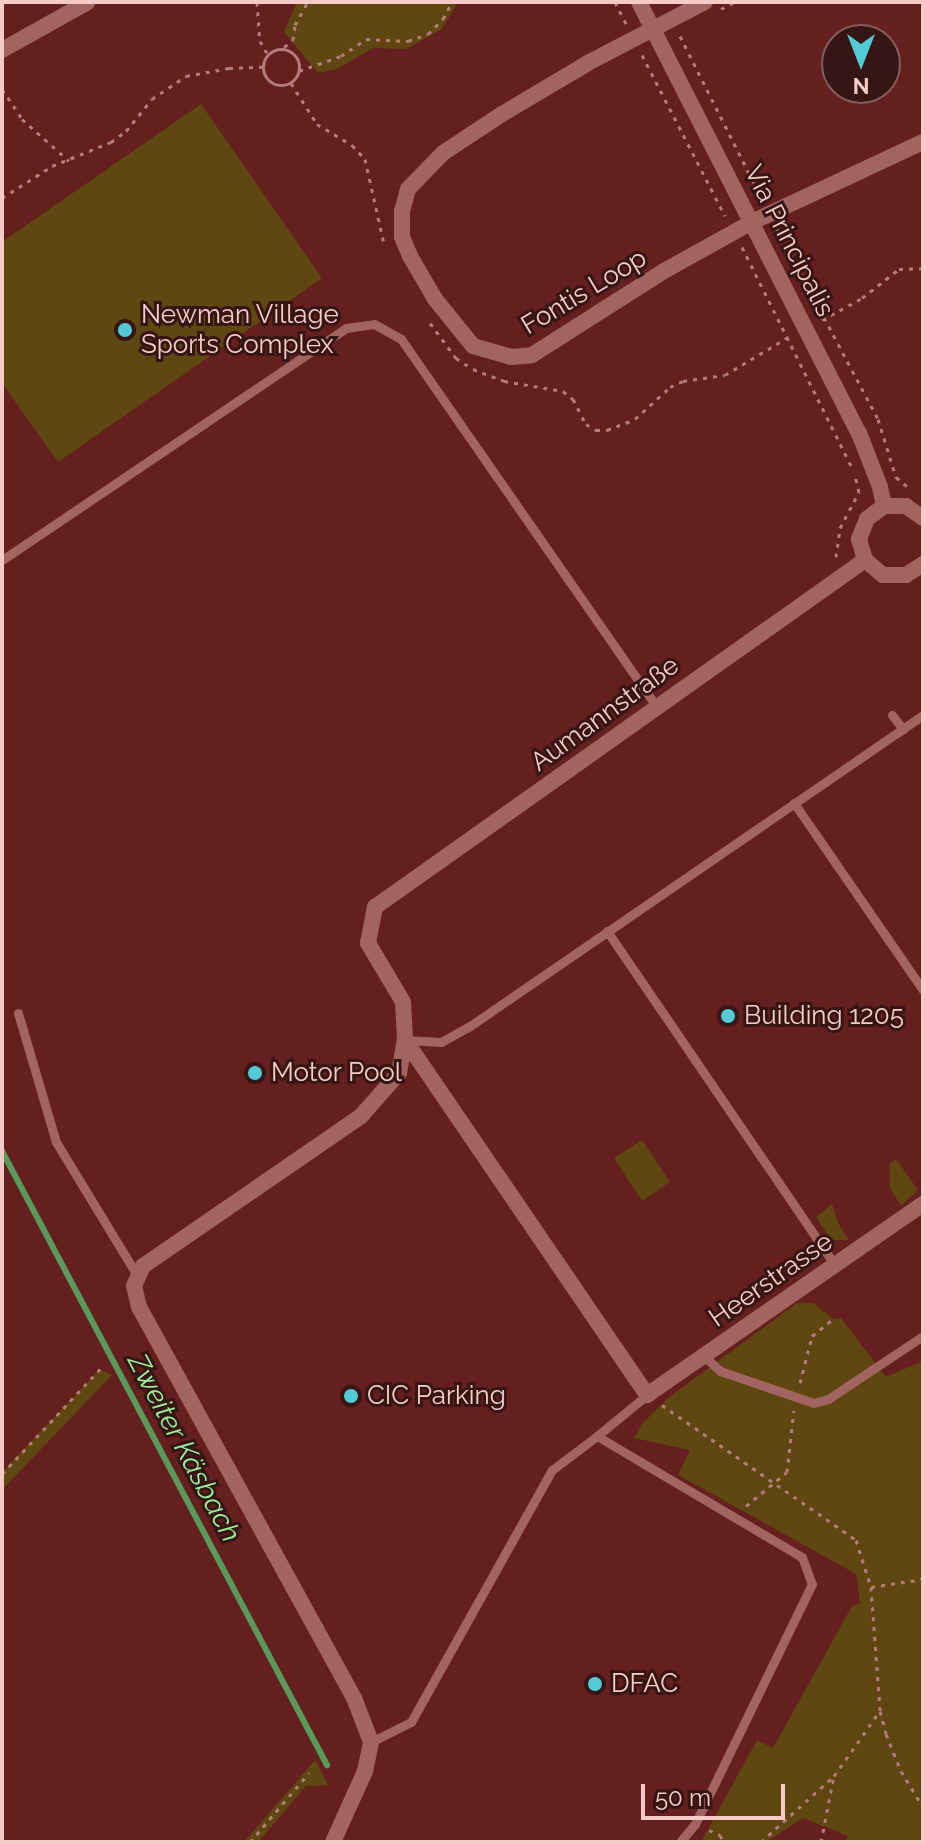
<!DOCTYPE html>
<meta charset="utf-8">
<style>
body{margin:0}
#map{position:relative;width:925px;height:1844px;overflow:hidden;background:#641f1e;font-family:Raleway,sans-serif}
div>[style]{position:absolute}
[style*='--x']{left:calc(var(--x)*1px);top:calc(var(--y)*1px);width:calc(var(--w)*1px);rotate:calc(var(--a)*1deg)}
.green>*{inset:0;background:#5e4710}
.stream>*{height:6px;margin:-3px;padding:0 3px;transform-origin:3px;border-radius:3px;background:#599959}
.path>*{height:3px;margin-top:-1.5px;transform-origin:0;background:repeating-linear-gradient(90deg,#b37c79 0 4px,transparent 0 10px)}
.path>.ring{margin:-1.5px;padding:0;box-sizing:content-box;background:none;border:3px solid #b37c79;border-radius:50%}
.lane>*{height:9px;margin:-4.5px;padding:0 4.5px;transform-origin:4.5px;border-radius:4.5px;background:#a16460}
.street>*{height:16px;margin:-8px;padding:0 8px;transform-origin:8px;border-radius:8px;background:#a16460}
.dots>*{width:22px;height:22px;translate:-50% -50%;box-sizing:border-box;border:4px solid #361615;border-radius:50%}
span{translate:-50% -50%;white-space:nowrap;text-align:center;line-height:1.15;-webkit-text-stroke:6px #361615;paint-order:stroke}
.street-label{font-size:26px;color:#f6cac6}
.poi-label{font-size:26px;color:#f6cac6}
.left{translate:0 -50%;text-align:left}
.water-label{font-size:28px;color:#98ef98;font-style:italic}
.frame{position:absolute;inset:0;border:4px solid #f6cac6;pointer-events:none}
.north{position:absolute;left:821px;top:24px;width:80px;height:80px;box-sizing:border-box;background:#361615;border:2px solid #835e5c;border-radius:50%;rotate:180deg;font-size:22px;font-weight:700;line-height:32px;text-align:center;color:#f6cac6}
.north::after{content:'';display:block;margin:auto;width:28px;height:36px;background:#52cbd7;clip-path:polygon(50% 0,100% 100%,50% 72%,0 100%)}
.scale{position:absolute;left:641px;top:1784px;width:144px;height:36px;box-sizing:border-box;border:4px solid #f6cac6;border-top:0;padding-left:10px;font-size:24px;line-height:28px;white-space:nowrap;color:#f6cac6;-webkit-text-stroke:6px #361615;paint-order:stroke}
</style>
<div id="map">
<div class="green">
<i style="clip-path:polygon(297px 2px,458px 2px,442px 29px,406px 49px,373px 48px,337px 69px,318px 73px,284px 32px)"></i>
<i style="clip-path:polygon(201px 104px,322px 278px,58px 462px,2px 383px,2px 242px)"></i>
<i style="clip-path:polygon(642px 1140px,670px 1182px,642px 1201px,614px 1158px)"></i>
<i style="clip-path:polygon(896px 1159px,918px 1190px,901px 1206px,890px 1188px,889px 1165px)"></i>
<i style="clip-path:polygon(832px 1204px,838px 1223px,849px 1240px,831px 1240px,816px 1217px)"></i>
<i style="clip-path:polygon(797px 1303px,813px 1303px,833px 1319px,841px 1318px,886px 1377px,923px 1361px,923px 1842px,845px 1842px,848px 1836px,803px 1818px,766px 1842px,701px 1842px,757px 1740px,773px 1748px,852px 1606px,860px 1603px,856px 1574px,678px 1475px,690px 1450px,634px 1438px,641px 1425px,668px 1398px)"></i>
<i style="clip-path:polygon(100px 1369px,112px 1375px,2px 1490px,2px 1472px)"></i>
<i style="clip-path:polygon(315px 1760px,328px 1785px,306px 1786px,258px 1842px,244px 1842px)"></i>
</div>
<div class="stream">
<i style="--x:2;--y:1151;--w:695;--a:62.11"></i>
</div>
<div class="path">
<i style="--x:257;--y:2;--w:39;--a:86"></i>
<i style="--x:260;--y:41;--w:14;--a:60"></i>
<i style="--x:615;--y:2;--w:25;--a:63"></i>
<i style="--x:721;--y:9;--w:16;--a:-27"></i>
<i style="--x:680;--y:36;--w:180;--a:63.3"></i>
<i style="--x:284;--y:47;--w:11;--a:-38"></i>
<i style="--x:293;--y:40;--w:15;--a:-82"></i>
<i style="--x:295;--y:25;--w:26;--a:-61"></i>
<i class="ring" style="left:263px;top:49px;width:33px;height:33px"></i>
<i style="--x:642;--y:55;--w:181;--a:62.7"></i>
<i style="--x:299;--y:71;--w:45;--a:-19.7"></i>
<i style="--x:341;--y:56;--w:30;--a:-34"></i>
<i style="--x:366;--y:39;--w:42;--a:2.7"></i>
<i style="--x:408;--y:41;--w:21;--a:-19"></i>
<i style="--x:428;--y:34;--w:21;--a:-45"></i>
<i style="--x:443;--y:19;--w:19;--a:-62"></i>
<i style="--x:291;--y:83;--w:49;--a:57.6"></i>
<i style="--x:317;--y:124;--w:41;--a:31"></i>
<i style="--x:352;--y:145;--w:19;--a:47"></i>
<i style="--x:365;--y:159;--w:87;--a:77.4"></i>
<i style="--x:2;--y:89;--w:36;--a:56"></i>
<i style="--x:22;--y:119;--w:63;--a:41.8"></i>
<i style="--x:2;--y:198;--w:59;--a:-32.6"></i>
<i style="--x:52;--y:166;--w:64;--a:-22.1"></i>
<i style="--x:111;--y:142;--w:19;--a:-36"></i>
<i style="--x:126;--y:131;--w:41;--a:-50.9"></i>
<i style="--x:152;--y:99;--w:41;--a:-34.1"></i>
<i style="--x:186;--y:76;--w:44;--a:-10.5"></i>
<i style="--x:229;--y:68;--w:34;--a:-2"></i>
<i style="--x:777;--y:229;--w:215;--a:62"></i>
<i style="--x:878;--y:419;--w:61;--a:72.8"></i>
<i style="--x:896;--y:477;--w:16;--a:40"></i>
<i style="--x:742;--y:247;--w:245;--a:63.5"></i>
<i style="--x:822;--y:320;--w:46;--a:-28.8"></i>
<i style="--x:862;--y:298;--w:47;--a:-38.1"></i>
<i style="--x:899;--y:269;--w:24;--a:-2"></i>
<i style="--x:430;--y:323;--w:44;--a:53.4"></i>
<i style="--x:456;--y:358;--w:20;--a:33"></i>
<i style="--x:473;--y:369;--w:33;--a:21"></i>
<i style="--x:504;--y:381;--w:60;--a:9.6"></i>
<i style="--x:563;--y:391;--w:13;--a:39"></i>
<i style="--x:573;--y:399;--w:28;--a:63"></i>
<i style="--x:586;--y:424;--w:12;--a:31"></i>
<i style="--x:596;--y:430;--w:11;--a:0"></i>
<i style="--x:607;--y:430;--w:30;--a:-21"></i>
<i style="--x:635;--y:419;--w:47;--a:-42.4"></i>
<i style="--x:670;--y:387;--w:14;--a:-25"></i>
<i style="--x:683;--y:381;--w:42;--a:-8.1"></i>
<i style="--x:725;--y:375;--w:76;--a:-31"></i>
<i style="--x:836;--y:557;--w:29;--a:-82"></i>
<i style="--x:840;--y:528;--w:41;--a:-62.2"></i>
<i style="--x:859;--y:492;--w:16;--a:-104"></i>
<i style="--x:800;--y:1383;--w:49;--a:-75.7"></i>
<i style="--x:812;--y:1336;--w:27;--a:-39"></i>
<i style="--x:662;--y:1405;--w:236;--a:34.8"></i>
<i style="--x:856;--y:1540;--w:49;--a:72.3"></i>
<i style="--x:871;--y:1587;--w:124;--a:85.8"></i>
<i style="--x:880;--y:1711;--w:24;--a:75"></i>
<i style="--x:886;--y:1734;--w:40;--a:68"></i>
<i style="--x:901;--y:1771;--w:42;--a:58.6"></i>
<i style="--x:2;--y:1474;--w:144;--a:-47"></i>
<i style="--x:746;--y:1506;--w:53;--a:-39.7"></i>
<i style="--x:787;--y:1472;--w:62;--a:-83.6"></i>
<i style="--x:871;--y:1587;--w:53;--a:-8.7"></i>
<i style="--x:709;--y:1830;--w:12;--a:24"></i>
<i style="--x:720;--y:1835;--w:8;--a:60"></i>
<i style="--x:250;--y:1842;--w:91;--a:-49.5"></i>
<i style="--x:761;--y:1842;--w:98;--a:-42.1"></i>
<i style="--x:821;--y:1842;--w:67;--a:-78.9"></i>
<i style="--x:834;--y:1776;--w:80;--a:-54.7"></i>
</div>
<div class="lane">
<i style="--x:2;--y:560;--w:415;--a:-34"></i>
<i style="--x:346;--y:328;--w:28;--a:-8"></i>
<i style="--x:374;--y:324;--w:31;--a:29"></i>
<i style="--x:401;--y:339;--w:449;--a:55.2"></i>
<i style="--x:892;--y:715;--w:18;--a:52"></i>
<i style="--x:794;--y:803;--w:227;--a:55.4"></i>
<i style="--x:607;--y:931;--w:404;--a:55.7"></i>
<i style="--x:18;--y:1013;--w:134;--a:73.6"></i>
<i style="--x:56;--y:1142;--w:158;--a:58.7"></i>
<i style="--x:405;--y:1040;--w:36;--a:3"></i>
<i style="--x:441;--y:1042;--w:33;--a:-29"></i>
<i style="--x:470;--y:1026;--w:549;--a:-34.47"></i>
<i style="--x:704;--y:1356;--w:22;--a:43"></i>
<i style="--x:720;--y:1371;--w:99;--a:18.8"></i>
<i style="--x:814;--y:1403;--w:15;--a:-16"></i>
<i style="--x:828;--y:1399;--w:114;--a:-33.6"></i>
<i style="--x:597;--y:1436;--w:65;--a:-39.4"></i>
<i style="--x:371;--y:1742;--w:45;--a:-26.6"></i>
<i style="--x:411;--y:1722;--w:289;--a:-60.8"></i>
<i style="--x:552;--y:1470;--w:56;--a:-37.1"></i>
<i style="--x:597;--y:1436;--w:238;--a:30.6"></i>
<i style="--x:802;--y:1557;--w:29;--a:70"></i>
<i style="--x:812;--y:1584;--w:267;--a:116"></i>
<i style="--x:695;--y:1824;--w:23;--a:130"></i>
</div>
<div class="street">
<i style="--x:639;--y:2;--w:484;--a:63"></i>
<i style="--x:859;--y:433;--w:58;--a:68.7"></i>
<i style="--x:880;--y:487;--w:19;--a:78"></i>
<i style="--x:705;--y:2;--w:132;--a:152.5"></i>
<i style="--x:588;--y:63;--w:100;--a:149.3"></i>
<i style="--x:502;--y:114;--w:71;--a:146.5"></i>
<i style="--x:443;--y:153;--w:50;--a:134.2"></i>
<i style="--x:408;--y:189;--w:23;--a:105"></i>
<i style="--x:402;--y:211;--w:26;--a:90"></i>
<i style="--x:402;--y:237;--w:21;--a:67"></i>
<i style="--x:410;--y:256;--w:50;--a:59.8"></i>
<i style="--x:435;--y:299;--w:60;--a:51"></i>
<i style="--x:473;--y:346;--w:40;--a:16"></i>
<i style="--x:511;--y:357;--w:21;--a:-5"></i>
<i style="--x:532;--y:355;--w:156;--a:-32.5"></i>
<i style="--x:664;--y:271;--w:101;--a:-29.1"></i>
<i style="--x:752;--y:222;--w:189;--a:-25.1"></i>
<i style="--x:2;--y:50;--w:98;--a:-29.2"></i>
<i style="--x:923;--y:518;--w:21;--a:-145"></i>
<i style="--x:906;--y:506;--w:22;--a:180"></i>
<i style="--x:884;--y:506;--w:21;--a:143"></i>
<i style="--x:867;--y:519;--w:22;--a:112"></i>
<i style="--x:859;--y:539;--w:22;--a:74"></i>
<i style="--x:865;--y:560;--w:23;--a:40"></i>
<i style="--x:883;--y:575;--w:23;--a:0"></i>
<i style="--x:906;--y:575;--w:20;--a:-33"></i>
<i style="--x:405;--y:1040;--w:430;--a:55.7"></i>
<i style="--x:647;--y:1395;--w:336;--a:-34.7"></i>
<i style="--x:333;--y:1842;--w:78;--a:-65.7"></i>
<i style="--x:365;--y:1771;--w:30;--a:-78"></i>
<i style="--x:371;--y:1742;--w:47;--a:-111.1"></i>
<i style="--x:354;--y:1698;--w:446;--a:-118.8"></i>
<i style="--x:139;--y:1307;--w:22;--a:-103"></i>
<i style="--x:134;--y:1286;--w:22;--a:-66"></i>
<i style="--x:143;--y:1266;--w:265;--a:-34.5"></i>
<i style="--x:361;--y:1116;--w:57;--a:-48.5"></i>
<i style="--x:399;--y:1073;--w:34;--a:-80"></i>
<i style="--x:405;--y:1040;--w:38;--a:-93"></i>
<i style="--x:403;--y:1002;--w:69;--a:-120.7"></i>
<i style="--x:368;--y:943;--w:37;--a:-79"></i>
<i style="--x:375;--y:907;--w:600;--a:-35.3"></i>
</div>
<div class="dots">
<i style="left:125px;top:330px;background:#52cbd7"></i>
<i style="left:728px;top:1016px;background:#52cbd7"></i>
<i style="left:255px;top:1073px;background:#52cbd7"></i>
<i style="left:351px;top:1396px;background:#52cbd7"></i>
<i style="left:595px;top:1684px;background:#52cbd7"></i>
</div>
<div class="street-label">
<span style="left:789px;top:241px;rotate:63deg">Via Principalis</span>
<span style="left:584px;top:292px;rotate:-31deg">Fontis Loop</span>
<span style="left:605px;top:714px;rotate:-36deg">Aumannstraße</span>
<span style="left:771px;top:1280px;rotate:-35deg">Heerstrasse</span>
</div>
<div class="poi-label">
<span class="left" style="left:141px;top:330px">Newman Village<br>Sports Complex</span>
<span class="left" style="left:744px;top:1016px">Building 1205</span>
<span class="left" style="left:271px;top:1073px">Motor Pool</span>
<span class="left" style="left:367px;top:1396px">CIC Parking</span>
<span class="left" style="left:611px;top:1684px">DFAC</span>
</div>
<div class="water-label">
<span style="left:184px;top:1448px;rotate:62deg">Zweiter Käsbach</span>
</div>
<div class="frame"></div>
<div class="north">N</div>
<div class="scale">50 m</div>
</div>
